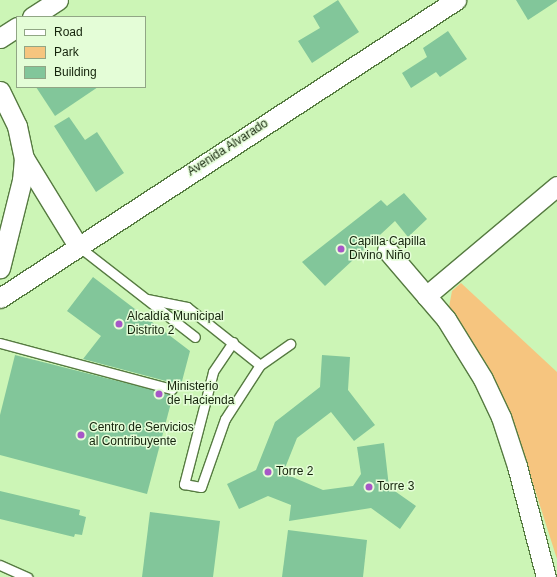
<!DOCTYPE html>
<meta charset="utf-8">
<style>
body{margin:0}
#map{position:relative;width:557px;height:577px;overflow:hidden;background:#ccf5b6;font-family:Arial,sans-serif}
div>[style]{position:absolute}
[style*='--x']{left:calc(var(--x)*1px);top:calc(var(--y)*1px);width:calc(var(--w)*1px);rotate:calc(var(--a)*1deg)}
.green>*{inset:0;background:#f6c57f}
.building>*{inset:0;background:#82c69a}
.roads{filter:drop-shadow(1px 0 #567b41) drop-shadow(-1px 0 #567b41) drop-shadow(0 1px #567b41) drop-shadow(0 -1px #567b41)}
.lane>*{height:9px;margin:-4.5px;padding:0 4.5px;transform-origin:4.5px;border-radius:4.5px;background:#fff}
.street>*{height:19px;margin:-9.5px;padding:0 9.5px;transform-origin:9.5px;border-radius:9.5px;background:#fff}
.dots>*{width:11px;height:11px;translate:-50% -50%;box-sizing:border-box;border:2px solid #e4fdd7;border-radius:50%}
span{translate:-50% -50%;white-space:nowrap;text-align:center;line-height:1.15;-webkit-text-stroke:3px #e4fdd7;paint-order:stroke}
.street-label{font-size:12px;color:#14230b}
.poi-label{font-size:12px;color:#14230b}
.left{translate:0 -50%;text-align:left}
.legend{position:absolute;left:16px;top:16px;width:130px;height:72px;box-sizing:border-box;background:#e4fdd7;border:1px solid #91a685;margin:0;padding:5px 7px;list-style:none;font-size:12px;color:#14230b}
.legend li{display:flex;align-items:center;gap:8px;height:20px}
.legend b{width:20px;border:1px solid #91a685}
</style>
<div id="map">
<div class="green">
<i style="clip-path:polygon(461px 283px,557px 372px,557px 559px,514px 424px,488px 366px,449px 307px,452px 291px)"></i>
</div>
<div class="building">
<i style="clip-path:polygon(338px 0,359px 32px,312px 63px,298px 41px,320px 28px,313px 16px)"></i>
<i style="clip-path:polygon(516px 0,557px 0,557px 1px,528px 20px)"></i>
<i style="clip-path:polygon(448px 31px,467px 59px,440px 77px,436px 72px,411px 88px,402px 73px,427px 57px,423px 48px)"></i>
<i style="clip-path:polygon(36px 87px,98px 87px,55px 116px)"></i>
<i style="clip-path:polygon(69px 117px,85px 140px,97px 132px,124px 173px,96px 192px,54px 126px)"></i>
<i style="clip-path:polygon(404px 193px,427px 219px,408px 237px,395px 221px,325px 286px,302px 262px,381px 200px,387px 206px)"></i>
<i style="clip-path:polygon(93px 277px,190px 351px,181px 385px,83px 359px,101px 336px,67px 311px)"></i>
<i style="clip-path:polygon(15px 355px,173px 395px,147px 494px,0 455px,0 415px)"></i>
<i style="clip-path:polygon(322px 355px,350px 357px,348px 390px,375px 425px,354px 441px,331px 412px,297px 438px,283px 473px,323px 490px,353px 486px,361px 474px,357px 447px,384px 443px,389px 487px,416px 506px,400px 529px,371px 508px,289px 521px,291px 505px,268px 496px,239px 509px,227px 484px,256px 470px,275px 422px,320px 387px)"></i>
<i style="clip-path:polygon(0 491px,80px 510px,79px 515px,86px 517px,82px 535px,75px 534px,74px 537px,0 519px)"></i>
<i style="clip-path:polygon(150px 512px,220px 521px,213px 577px,142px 577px)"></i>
<i style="clip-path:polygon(288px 530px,367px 540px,363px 577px,282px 577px)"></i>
</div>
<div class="roads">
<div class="lane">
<i style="--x:78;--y:246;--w:148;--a:37.9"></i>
<i style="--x:147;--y:299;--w:41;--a:11.3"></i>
<i style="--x:187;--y:307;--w:93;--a:38.5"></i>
<i style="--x:233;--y:342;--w:36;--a:124"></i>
<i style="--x:213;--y:372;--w:116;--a:104.5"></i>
<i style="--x:184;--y:484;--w:17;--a:10"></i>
<i style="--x:201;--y:487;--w:72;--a:-70.6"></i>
<i style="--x:225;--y:419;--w:64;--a:-57.1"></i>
<i style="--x:260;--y:365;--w:37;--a:-35"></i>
<i style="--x:0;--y:343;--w:178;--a:15"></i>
<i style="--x:0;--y:565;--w:30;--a:24"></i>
</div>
<div class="street">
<i style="--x:32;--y:17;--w:31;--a:-33"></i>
<i style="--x:0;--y:38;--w:20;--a:-33"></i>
<i style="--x:0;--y:91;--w:39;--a:64"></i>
<i style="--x:17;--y:126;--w:33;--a:78"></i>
<i style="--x:24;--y:158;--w:22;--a:95"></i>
<i style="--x:22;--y:180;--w:91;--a:104"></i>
<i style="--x:24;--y:158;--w:103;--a:58.5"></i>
<i style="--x:387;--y:250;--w:91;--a:49.5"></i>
<i style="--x:446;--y:319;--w:70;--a:58.3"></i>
<i style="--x:483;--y:379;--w:42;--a:64.7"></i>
<i style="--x:501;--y:417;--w:52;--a:71.9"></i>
<i style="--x:517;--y:466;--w:115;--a:75.4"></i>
<i style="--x:426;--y:296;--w:171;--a:-40"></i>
<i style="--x:0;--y:298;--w:545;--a:-33.16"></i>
</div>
</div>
<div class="dots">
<i style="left:341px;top:249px;background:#a757c7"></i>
<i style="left:119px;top:324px;background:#a757c7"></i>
<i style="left:159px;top:394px;background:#a757c7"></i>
<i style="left:81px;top:435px;background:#a757c7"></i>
<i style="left:268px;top:472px;background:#a757c7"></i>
<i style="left:369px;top:487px;background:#a757c7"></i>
</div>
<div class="street-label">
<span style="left:228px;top:148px;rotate:-33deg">Avenida Alvarado</span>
</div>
<div class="poi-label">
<span class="left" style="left:349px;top:249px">Capilla Capilla<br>Divino Niño</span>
<span class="left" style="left:127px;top:324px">Alcaldía Municipal<br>Distrito 2</span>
<span class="left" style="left:167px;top:394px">Ministerio<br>de Hacienda</span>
<span class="left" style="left:89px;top:435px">Centro de Servicios<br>al Contribuyente</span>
<span class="left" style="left:276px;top:472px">Torre 2</span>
<span class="left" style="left:377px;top:487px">Torre 3</span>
</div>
<ul class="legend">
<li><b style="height:5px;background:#fff"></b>Road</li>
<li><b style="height:11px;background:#f6c57f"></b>Park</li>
<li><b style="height:11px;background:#82c69a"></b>Building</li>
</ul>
</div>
